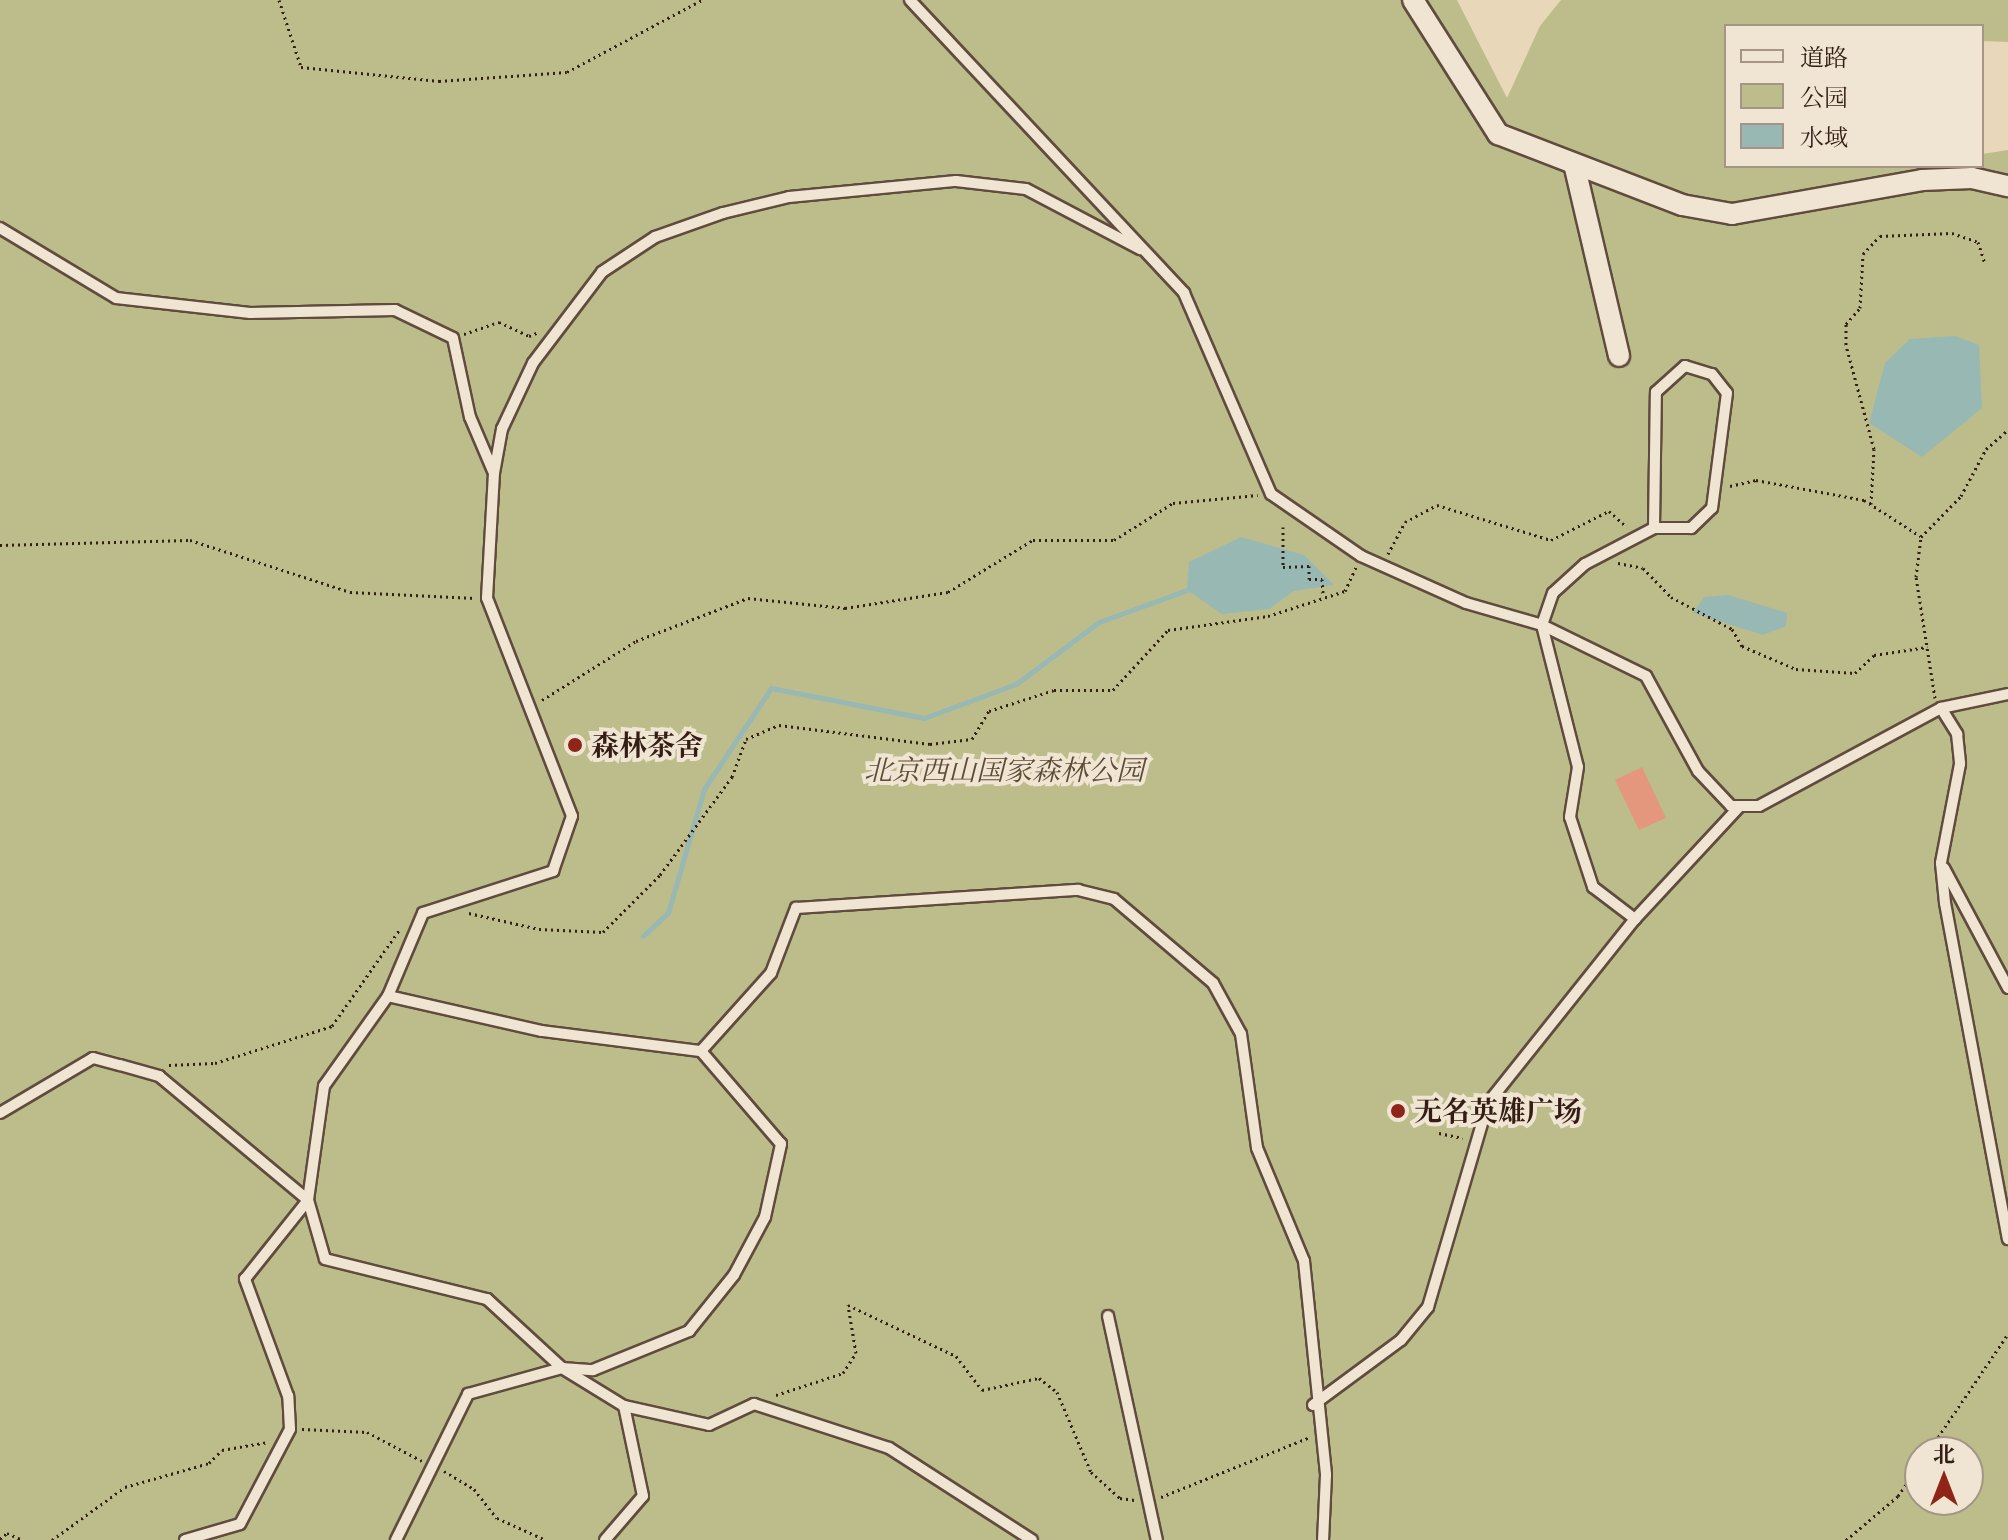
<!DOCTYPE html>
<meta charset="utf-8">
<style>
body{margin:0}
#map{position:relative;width:2008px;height:1540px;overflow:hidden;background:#e8d7b9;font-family:"Gentium Book Plus","Noto Serif SC",serif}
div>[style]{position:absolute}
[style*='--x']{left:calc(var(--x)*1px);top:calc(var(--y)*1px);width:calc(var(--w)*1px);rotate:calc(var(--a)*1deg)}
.green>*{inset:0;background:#bcbd8b}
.water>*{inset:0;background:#98b8b4}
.stream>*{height:5px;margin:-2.5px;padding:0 2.5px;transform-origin:2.5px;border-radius:2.5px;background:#98b8b4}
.building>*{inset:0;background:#e4977c}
.path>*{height:3px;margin-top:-1.5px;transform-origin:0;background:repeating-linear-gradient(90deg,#331d15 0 2px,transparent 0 6px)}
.roads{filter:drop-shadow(2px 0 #604c3e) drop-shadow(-2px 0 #604c3e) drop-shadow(0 2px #604c3e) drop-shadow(0 -2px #604c3e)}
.lane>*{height:10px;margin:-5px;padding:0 5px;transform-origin:5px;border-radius:5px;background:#f0e5d2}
.street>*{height:20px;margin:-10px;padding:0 10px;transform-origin:10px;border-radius:10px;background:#f0e5d2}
.dots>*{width:22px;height:22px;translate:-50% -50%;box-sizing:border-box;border:4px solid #f0e5d2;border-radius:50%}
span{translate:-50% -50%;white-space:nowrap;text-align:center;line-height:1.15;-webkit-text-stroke:8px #f0e5d2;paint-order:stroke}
.poi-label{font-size:28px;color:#331d15;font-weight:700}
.left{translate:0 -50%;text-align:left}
.park-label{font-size:28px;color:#5c4d38;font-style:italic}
.legend{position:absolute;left:1724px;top:24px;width:260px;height:144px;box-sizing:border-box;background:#f0e5d2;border:2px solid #a49586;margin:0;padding:10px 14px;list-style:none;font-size:24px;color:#331d15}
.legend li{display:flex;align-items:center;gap:16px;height:40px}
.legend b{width:40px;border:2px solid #a49586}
.north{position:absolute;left:1904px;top:1436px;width:80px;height:80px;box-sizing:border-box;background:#f0e5d2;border:2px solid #a49586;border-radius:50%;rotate:0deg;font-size:22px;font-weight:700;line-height:32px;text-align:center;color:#331d15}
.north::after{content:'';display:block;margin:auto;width:28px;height:36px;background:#8f2418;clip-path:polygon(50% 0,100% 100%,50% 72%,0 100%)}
</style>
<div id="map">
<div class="green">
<i style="clip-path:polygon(evenodd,0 0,1457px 0,1507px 98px,1540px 26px,1561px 0,2008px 0,2008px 42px,1982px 41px,1982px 26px,1726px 26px,1726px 166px,1982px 166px,1982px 154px,2008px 150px,2008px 1540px,0 1540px,0 0,1920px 1452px,1968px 1452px,1968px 1500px,1920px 1500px,1920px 1452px)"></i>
</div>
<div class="water">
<i style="clip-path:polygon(1955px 336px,1979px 345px,1982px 408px,1922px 457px,1869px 423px,1885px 363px,1910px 339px)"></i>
<i style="clip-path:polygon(1241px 537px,1304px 555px,1334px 585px,1294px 591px,1269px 609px,1222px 614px,1187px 590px,1189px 562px)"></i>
<i style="clip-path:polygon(1728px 595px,1787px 613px,1786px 626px,1763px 635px,1693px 613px,1704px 597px)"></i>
</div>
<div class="stream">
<i style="--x:643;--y:936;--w:34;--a:-43"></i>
<i style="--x:668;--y:913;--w:129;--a:-73.8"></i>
<i style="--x:704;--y:789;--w:121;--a:-56.4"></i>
<i style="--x:771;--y:688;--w:156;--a:11.1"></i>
<i style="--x:924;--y:718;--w:98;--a:-20.3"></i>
<i style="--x:1016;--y:684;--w:104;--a:-36.8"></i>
<i style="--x:1099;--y:622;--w:94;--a:-20"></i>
</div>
<div class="building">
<i style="clip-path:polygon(1642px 767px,1666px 818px,1639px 830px,1615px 780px)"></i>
</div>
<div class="path">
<i style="--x:279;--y:0;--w:71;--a:71.8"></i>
<i style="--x:301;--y:67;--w:139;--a:5.8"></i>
<i style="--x:439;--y:81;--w:128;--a:-4"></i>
<i style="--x:567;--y:72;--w:153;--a:-28.1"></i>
<i style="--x:464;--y:334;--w:37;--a:-19"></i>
<i style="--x:499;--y:322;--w:33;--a:25"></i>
<i style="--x:529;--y:336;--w:11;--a:-22"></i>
<i style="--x:1730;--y:486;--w:27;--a:-13"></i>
<i style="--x:1756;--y:480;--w:110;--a:10.5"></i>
<i style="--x:1864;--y:500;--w:67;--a:32.7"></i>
<i style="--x:1871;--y:504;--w:55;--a:-86.9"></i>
<i style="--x:1874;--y:449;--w:108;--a:-105.1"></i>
<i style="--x:1846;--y:345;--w:21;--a:-90"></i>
<i style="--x:1846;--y:324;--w:21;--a:-49"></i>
<i style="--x:1860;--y:308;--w:54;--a:-86.8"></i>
<i style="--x:1863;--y:254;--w:25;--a:-47"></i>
<i style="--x:1880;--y:236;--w:72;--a:-2.4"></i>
<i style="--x:1952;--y:233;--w:28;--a:19"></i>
<i style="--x:1978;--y:242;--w:22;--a:72"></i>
<i style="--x:1283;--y:527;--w:40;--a:90"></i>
<i style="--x:1283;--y:567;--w:26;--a:-2"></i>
<i style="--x:1309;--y:566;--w:13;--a:90"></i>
<i style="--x:1309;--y:579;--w:13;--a:0"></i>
<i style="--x:1322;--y:579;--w:16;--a:86"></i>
<i style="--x:0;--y:545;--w:190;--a:-1.5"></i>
<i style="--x:190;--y:540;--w:168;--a:18"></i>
<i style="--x:350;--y:592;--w:125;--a:2.7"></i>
<i style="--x:1388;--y:554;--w:36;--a:-62"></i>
<i style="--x:1405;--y:522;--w:36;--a:-28"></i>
<i style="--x:1437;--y:505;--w:119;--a:17.1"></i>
<i style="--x:1551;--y:540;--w:65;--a:-26.6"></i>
<i style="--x:1609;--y:511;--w:24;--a:42"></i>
<i style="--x:1618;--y:563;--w:25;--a:11"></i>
<i style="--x:1643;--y:568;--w:40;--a:46"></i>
<i style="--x:1671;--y:597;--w:69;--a:27.7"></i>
<i style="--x:1732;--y:629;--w:20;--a:60"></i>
<i style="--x:1742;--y:646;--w:59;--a:23.1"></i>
<i style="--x:1796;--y:669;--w:59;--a:3.9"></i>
<i style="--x:1855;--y:673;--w:26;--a:-43"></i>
<i style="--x:1874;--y:655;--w:54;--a:-8.6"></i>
<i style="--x:1935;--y:698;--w:122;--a:-98.9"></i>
<i style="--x:1916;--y:577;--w:40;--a:-82.9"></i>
<i style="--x:1921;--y:537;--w:57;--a:-45.7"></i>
<i style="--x:1961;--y:496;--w:53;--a:-62"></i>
<i style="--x:1986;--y:449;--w:29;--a:-41"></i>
<i style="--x:542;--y:700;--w:111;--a:-32.1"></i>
<i style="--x:636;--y:641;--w:120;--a:-21"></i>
<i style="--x:748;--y:598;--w:98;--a:5.9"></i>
<i style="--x:845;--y:608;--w:104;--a:-8.8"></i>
<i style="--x:948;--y:592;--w:100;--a:-31.5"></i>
<i style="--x:1033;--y:540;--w:81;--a:0"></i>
<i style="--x:1114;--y:540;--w:70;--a:-32.1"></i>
<i style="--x:1173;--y:503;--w:85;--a:-5.4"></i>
<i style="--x:469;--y:913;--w:72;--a:12.9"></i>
<i style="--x:539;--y:929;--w:64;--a:2.7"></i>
<i style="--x:603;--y:932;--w:81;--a:-45"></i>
<i style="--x:660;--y:875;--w:122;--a:-53.7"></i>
<i style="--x:732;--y:777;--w:40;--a:-69.8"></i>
<i style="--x:746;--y:739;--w:36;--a:-23"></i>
<i style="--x:779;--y:725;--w:152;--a:7.2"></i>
<i style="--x:930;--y:744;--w:42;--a:-6.8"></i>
<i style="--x:972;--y:739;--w:33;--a:-59"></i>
<i style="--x:989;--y:711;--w:68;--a:-17.9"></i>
<i style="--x:1054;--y:690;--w:59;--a:0"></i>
<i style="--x:1113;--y:690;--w:81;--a:-47.5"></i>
<i style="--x:1168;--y:630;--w:101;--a:-8"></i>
<i style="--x:1268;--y:616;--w:81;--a:-18"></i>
<i style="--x:1345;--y:591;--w:26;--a:-65"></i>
<i style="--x:169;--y:1065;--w:46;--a:-2.5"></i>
<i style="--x:215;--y:1063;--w:123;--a:-17.5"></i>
<i style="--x:332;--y:1026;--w:118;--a:-55"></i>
<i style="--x:1439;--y:1133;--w:24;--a:12"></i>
<i style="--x:776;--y:1395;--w:71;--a:-18.2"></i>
<i style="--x:843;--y:1373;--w:24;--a:-57"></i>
<i style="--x:856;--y:1353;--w:49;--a:-99.5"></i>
<i style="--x:848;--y:1305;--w:119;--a:25.3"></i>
<i style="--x:956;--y:1356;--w:43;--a:52.6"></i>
<i style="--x:982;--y:1390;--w:58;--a:-11.9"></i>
<i style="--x:1039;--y:1378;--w:23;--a:38"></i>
<i style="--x:1057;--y:1392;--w:87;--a:67"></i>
<i style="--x:1091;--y:1472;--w:39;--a:42"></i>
<i style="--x:1120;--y:1498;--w:15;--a:8"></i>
<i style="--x:302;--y:1429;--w:65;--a:2.6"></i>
<i style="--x:367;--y:1432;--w:62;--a:27.8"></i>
<i style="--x:1928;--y:1452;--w:143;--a:-55.9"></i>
<i style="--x:444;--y:1471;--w:35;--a:31"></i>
<i style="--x:474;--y:1489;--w:37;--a:52"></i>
<i style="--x:497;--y:1518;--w:54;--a:24.2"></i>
<i style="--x:1161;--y:1497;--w:161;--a:-21.9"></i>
<i style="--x:0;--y:1539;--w:9;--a:-41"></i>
<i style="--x:7;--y:1533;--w:17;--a:24"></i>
<i style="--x:52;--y:1540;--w:90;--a:-36"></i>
<i style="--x:125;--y:1487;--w:87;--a:-15.9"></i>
<i style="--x:209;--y:1463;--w:18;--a:-45"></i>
<i style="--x:222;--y:1450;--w:47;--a:-9.9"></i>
<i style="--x:1846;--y:1540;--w:68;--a:-40.2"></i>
<i style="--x:1898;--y:1496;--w:39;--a:-55"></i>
</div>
<div class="roads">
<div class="lane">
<i style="--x:910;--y:0;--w:401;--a:46.9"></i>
<i style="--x:1184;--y:293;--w:219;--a:66.6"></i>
<i style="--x:1271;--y:494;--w:109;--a:34.6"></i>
<i style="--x:1361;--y:556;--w:115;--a:24.1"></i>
<i style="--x:1466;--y:603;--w:79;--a:16.1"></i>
<i style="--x:1542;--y:625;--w:146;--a:75.8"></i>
<i style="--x:1578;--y:767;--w:51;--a:99.1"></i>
<i style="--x:1570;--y:817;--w:74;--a:71.8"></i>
<i style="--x:1593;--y:887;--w:53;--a:37.3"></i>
<i style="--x:1635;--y:919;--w:154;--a:-47.1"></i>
<i style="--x:0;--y:228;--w:135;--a:31.1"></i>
<i style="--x:116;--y:298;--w:135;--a:6.4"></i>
<i style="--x:250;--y:313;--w:145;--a:-1.2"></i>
<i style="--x:395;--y:310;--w:64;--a:25.8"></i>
<i style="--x:453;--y:338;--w:81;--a:77.9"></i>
<i style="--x:470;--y:417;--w:59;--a:66.9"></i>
<i style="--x:1654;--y:528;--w:136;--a:-89.2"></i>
<i style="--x:1656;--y:392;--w:39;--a:-42"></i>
<i style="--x:1685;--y:366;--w:28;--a:17"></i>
<i style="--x:1712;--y:374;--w:24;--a:52"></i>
<i style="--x:1727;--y:393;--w:116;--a:97.4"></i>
<i style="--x:1712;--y:508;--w:29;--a:136"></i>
<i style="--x:1691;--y:528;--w:37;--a:180"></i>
<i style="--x:1654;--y:528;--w:78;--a:152.4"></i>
<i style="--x:1585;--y:564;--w:43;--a:137.8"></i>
<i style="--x:1553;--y:593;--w:34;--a:109"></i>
<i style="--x:1542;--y:625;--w:116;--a:26.1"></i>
<i style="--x:1646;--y:676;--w:108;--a:61.3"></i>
<i style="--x:1698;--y:771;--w:48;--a:46.7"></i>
<i style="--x:1731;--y:806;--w:28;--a:0"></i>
<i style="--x:1759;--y:806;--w:207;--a:-28.3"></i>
<i style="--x:1941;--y:708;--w:68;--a:-11.8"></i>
<i style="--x:1941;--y:708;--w:31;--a:58"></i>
<i style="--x:1957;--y:734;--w:30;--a:84"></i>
<i style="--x:1960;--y:764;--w:101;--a:100.9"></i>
<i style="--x:1941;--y:863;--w:40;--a:84.3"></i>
<i style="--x:1945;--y:903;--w:342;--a:79.4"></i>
<i style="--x:1944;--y:868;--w:136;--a:61.9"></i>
<i style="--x:388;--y:996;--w:90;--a:-67.1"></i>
<i style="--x:423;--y:913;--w:137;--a:-17.9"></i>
<i style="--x:553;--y:871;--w:58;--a:-70.9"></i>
<i style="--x:572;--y:816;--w:234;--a:-111.3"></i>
<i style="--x:487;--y:598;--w:125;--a:-86.8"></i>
<i style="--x:494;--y:473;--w:45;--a:-79.7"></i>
<i style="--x:502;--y:429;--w:73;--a:-64.8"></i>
<i style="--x:533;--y:363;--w:114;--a:-52.8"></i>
<i style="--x:602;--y:272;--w:64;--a:-33.4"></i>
<i style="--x:655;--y:237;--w:72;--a:-19.4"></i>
<i style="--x:723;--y:213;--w:68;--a:-13.6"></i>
<i style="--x:789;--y:197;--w:168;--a:-5.5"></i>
<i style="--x:956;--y:181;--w:70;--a:6.5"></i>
<i style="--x:1026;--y:189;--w:129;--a:27.8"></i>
<i style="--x:0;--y:1113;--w:108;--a:-30.6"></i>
<i style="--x:93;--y:1058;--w:28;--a:15"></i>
<i style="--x:120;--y:1065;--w:41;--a:15.8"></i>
<i style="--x:159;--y:1076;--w:194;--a:39.8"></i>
<i style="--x:308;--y:1200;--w:115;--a:-82"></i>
<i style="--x:324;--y:1086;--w:110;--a:-54.6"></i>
<i style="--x:388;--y:996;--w:158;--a:12.8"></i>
<i style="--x:542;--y:1031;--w:160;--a:7.2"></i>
<i style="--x:1108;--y:1316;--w:229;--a:77.7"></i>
<i style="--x:1313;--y:1405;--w:109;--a:-36.5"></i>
<i style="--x:1401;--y:1340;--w:43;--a:-50.7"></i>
<i style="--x:1428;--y:1307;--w:213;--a:-73.6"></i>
<i style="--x:1488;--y:1103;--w:236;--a:-51.4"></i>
<i style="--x:185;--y:1540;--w:57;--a:-16.2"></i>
<i style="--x:240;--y:1524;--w:107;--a:-62.2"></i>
<i style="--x:290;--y:1429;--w:33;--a:-93"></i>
<i style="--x:288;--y:1396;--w:125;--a:-110.2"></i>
<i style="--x:245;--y:1279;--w:101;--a:-51.4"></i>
<i style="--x:308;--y:1200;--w:61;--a:73.9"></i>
<i style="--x:325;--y:1259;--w:167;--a:13.9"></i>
<i style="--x:487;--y:1299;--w:102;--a:42.6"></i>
<i style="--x:562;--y:1368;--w:73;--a:31.5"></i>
<i style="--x:624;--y:1406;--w:87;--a:12.6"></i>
<i style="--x:709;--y:1425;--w:50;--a:-25"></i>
<i style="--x:754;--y:1404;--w:142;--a:18.1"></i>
<i style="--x:889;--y:1448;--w:170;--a:32.8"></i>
<i style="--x:396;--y:1540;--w:163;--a:-63.7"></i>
<i style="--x:468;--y:1394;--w:98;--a:-15.5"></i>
<i style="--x:562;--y:1368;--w:31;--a:4"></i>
<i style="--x:593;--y:1370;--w:104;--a:-22.1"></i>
<i style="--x:689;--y:1331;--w:72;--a:-51.2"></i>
<i style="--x:734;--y:1275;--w:66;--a:-61.9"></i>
<i style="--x:765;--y:1217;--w:75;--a:-77.6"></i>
<i style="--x:781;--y:1144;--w:123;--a:-130.7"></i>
<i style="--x:701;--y:1051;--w:105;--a:-48.1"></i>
<i style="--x:771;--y:973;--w:70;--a:-69"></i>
<i style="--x:796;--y:908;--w:283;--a:-3.7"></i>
<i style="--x:1078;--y:890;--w:37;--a:14"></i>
<i style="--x:1114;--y:899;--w:130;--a:40.3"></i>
<i style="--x:1213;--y:983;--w:58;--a:61.2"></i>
<i style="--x:1241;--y:1034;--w:115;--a:82"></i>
<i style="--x:1257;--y:1148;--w:122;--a:67.4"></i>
<i style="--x:1304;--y:1261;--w:215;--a:84.1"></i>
<i style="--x:1326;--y:1475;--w:65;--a:92.6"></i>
<i style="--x:605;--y:1540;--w:58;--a:-49.2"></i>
<i style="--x:643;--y:1496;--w:92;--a:-101.9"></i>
</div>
<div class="street">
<i style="--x:1413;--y:0;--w:159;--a:57.6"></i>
<i style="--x:1498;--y:134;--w:197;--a:21.1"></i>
<i style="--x:1682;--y:205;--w:51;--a:10.2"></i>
<i style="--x:1732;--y:214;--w:193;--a:-10.1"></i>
<i style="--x:1922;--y:180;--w:50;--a:-2.3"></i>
<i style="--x:1972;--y:178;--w:37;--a:13"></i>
<i style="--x:1575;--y:168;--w:193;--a:76.8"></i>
</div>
</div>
<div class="dots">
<i style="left:575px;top:745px;background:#8f2418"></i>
<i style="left:1398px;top:1111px;background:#8f2418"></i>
</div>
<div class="poi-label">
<span class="left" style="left:591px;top:745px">森林茶舍</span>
<span class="left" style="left:1414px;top:1111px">无名英雄广场</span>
</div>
<div class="park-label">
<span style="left:1004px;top:770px">北京西山国家森林公园</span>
</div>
<ul class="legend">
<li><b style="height:10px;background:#f0e5d2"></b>道路</li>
<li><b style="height:22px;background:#bcbd8b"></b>公园</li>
<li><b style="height:22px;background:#98b8b4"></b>水域</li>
</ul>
<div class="north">北</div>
</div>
